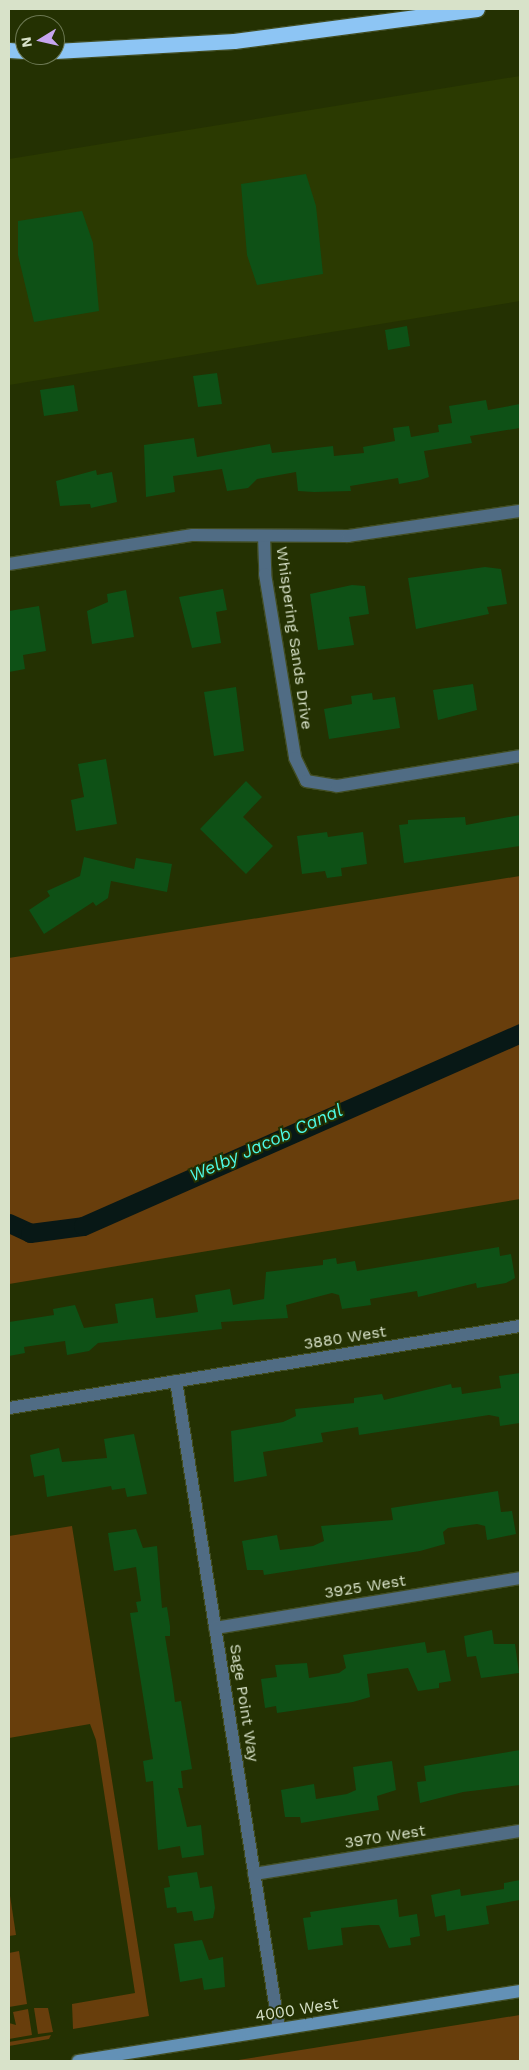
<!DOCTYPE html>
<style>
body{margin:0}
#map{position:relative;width:529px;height:2070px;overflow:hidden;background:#243102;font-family:"Work Sans",sans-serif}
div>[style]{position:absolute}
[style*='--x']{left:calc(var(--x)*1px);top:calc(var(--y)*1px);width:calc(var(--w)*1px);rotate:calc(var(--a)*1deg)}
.built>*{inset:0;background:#2b3a01}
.green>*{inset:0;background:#683e0c}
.canal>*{height:19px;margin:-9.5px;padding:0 9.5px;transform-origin:9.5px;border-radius:9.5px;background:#081816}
.building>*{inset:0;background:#0e5116}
.roads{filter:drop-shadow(1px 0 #414d22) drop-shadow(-1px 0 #414d22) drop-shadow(0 1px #414d22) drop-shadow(0 -1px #414d22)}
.street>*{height:12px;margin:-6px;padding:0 6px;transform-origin:6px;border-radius:6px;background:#506c84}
.secondary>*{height:12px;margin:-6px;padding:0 6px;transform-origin:6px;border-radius:6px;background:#6391b6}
.highway>*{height:15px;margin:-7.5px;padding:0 7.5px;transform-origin:7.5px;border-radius:7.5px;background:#8dc5f4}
span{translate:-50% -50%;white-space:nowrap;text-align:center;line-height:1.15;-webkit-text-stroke:4px #243102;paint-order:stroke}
.street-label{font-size:16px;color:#d8e2c9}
.water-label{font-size:18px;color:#4dfae7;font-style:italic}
.frame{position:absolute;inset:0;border:10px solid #d8e2c9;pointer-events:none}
.north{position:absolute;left:15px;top:15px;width:50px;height:50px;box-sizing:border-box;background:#243102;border:1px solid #6c7852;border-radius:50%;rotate:261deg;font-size:14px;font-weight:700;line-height:20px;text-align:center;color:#d8e2c9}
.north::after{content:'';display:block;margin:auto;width:18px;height:22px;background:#c7a6f0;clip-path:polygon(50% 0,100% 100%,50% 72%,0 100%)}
</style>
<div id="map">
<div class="built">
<i style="clip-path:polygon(520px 76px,520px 301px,9px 385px,9px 159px)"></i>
</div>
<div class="green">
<i style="clip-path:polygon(520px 876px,520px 1199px,9px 1284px,9px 958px)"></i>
<i style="clip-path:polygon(72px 1526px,149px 2016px,73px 2029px,72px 2004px,135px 1993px,96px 1740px,90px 1724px,9px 1738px,9px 1536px)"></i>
<i style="clip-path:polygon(9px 1889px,16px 1935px,9px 1936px)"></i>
<i style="clip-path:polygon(19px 1951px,27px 2004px,9px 2007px,9px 1953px)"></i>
<i style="clip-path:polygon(34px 2008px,48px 2008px,53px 2032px,38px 2034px)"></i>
<i style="clip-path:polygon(28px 2009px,32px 2035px,9px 2039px,9px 2023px,16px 2025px,13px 2012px)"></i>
<i style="clip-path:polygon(520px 2015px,520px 2061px,232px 2061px)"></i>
<i style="clip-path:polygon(51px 2035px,49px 2039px,9px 2046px,9px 2042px)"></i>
</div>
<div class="canal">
<i style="--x:9;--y:1223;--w:23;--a:25"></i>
<i style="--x:30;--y:1233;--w:53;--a:-7.5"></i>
<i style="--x:83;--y:1226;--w:478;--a:-23.8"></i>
</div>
<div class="building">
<i style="clip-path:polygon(306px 174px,316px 206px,323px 274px,257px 285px,247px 255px,241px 184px)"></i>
<i style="clip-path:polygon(82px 211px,93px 243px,99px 311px,34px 322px,18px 255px,18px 221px)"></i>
<i style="clip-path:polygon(407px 326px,410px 346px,388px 350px,385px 330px)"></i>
<i style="clip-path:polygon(217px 373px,222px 404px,198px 407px,193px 376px)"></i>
<i style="clip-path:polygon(74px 385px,78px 411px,44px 416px,40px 390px)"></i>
<i style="clip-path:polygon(486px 400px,488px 410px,520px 404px,520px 428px,470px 436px,472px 443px,424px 451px,429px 477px,420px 480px,399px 484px,398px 478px,350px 486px,351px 491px,314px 492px,298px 491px,296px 472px,257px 479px,248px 488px,227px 491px,222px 469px,173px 476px,175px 492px,146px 497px,144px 445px,194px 438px,197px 457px,270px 444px,272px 453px,333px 446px,334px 456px,364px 453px,363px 447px,395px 441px,393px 428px,409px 426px,411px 437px,439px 432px,438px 425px,452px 423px,449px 406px)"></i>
<i style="clip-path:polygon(96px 470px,97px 475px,112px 472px,117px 502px,91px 508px,90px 504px,60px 506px,56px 481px)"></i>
<i style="clip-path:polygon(485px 567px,501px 569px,507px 604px,487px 607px,489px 614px,416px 629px,408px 578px)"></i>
<i style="clip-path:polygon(352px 585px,365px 586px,369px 614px,349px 617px,354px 645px,318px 650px,310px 594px)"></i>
<i style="clip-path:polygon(223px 589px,227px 610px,216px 612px,221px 643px,192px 648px,179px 597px)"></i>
<i style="clip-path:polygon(126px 590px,134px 637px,92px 644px,87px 611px,108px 602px,107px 594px)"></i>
<i style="clip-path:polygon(39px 606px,46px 651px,23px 655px,25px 669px,9px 672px,9px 611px)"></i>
<i style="clip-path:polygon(473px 684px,477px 710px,438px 720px,433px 690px)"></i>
<i style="clip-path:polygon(236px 687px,244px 751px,214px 756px,204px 692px)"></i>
<i style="clip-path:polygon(372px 693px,373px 700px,395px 697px,400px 728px,329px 739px,324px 709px,352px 704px,351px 696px)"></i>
<i style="clip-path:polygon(106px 759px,117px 824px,76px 831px,71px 800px,84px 797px,78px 764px)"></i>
<i style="clip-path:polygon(246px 781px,262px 797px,243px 817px,273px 846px,246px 874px,200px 829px)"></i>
<i style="clip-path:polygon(520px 815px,520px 846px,404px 863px,399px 825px,408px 824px,408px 820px,465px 817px,466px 825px)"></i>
<i style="clip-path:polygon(327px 832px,328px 837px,363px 832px,367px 864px,341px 868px,342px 876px,327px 878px,325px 871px,302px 874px,297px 836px)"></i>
<i style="clip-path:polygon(84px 857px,134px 869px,136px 858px,172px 864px,167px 892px,111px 881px,108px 898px,96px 906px,93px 902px,44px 934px,29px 910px,50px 896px,47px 891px,80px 876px)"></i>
<i style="clip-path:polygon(499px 1247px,500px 1256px,511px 1254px,515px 1278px,506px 1283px,477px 1288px,476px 1283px,418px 1297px,417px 1291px,370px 1299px,371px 1305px,342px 1309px,339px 1295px,332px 1293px,286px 1305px,288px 1318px,221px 1322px,222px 1329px,98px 1343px,89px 1351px,67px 1355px,65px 1341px,24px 1347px,25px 1353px,9px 1356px,9px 1322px,54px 1315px,53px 1309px,75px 1305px,84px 1328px,118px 1323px,115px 1304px,153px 1298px,156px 1318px,166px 1317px,198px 1312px,195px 1295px,230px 1289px,233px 1305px,264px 1299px,266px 1272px,323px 1265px,323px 1260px,336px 1258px,337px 1264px,355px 1261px,357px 1271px)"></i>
<i style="clip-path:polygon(520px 1373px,520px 1423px,500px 1426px,499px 1417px,489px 1415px,359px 1435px,358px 1427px,321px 1433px,323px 1442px,263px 1452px,267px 1476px,234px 1482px,231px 1431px,283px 1422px,296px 1416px,295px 1409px,354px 1403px,354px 1398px,382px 1394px,384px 1400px,451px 1384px,452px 1388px,461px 1387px,462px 1394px,501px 1388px,499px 1376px)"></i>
<i style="clip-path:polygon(134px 1434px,147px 1494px,127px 1497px,125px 1488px,112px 1490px,111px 1486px,47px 1497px,44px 1475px,34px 1477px,30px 1455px,59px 1448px,62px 1462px,107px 1458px,104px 1439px)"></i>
<i style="clip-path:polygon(498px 1491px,501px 1512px,512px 1511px,516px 1534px,487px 1540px,485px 1526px,477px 1524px,448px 1528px,443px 1532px,445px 1544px,420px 1551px,264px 1575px,263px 1570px,247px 1570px,242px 1541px,277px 1535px,280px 1550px,313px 1546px,324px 1541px,321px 1526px,393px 1520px,391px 1508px)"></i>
<i style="clip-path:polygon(136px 1529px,143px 1548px,157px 1546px,162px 1608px,167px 1607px,170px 1626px,170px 1636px,165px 1636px,173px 1686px,175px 1702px,181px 1701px,192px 1769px,181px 1771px,183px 1788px,178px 1788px,187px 1827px,201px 1825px,204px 1855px,182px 1858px,180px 1846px,158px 1850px,153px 1781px,146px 1782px,143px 1761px,153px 1759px,130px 1613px,138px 1612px,136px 1602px,141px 1601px,136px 1567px,114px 1571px,108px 1533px)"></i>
<i style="clip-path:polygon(492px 1630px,494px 1644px,515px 1644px,519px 1673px,481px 1678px,476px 1656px,467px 1657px,464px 1636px)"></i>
<i style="clip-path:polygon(425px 1642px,427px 1653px,445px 1650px,451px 1681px,439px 1683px,439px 1688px,418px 1691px,408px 1668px,367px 1674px,370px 1697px,353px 1702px,277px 1713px,276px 1706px,265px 1708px,261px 1679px,277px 1677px,275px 1665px,307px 1663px,309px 1678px,339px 1673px,346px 1668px,343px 1655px)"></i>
<i style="clip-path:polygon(520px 1750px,520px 1785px,463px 1792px,420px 1803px,417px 1782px,426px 1781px,424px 1766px)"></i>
<i style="clip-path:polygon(392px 1761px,396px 1790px,377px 1796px,379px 1810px,301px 1823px,300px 1817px,285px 1817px,281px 1790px,314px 1784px,316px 1799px,347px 1794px,356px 1790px,353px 1767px)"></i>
<i style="clip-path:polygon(197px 1872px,200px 1888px,212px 1886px,215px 1908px,213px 1918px,194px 1921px,192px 1911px,177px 1913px,176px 1907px,167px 1908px,164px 1888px,170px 1887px,168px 1876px)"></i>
<i style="clip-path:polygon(520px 1880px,520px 1900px,486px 1906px,489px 1924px,447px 1931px,445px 1915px,435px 1917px,431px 1895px,460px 1889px,461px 1896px,504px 1889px,504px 1883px)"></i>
<i style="clip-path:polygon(397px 1899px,399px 1917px,417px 1914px,420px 1936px,410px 1938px,411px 1945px,389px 1948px,379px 1925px,370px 1925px,341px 1928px,343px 1945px,308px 1950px,303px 1918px,311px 1917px,310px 1912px)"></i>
<i style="clip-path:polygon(202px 1940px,209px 1960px,223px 1957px,225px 1987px,204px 1990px,202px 1978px,180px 1982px,174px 1944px)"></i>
</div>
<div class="roads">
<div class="street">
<i style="--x:264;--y:536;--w:38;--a:88"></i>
<i style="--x:265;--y:574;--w:186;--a:80.7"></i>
<i style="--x:295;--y:758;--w:25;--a:64"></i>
<i style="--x:306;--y:781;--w:31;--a:9"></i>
<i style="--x:337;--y:786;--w:185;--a:-9.3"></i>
<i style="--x:9;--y:564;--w:186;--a:-9"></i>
<i style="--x:193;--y:535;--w:155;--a:0.4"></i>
<i style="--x:348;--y:536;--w:174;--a:-8.3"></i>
<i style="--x:176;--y:1381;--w:656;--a:80.97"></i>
<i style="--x:9;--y:1408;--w:518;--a:-9.12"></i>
<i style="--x:215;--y:1628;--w:309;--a:-9.3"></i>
<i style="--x:254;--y:1874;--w:269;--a:-9.2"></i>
</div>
<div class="secondary">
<i style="--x:78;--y:2061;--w:448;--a:-9"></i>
</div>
<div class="highway">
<i style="--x:9;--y:50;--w:16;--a:4"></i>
<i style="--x:55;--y:51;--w:179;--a:-3.2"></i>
<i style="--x:234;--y:41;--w:245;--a:-7.5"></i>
</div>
</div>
<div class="street-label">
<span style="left:294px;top:638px;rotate:82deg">Whispering Sands Drive</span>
<span style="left:345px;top:1338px;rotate:-9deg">3880 West</span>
<span style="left:365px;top:1587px;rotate:-9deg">3925 West</span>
<span style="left:244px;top:1703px;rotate:81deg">Sage Point Way</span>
<span style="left:385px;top:1837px;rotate:-9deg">3970 West</span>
<span style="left:297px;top:2010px;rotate:-9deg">4000 West</span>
</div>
<div class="water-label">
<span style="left:266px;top:1143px;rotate:-24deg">Welby Jacob Canal</span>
</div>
<div class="frame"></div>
<div class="north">N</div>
</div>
